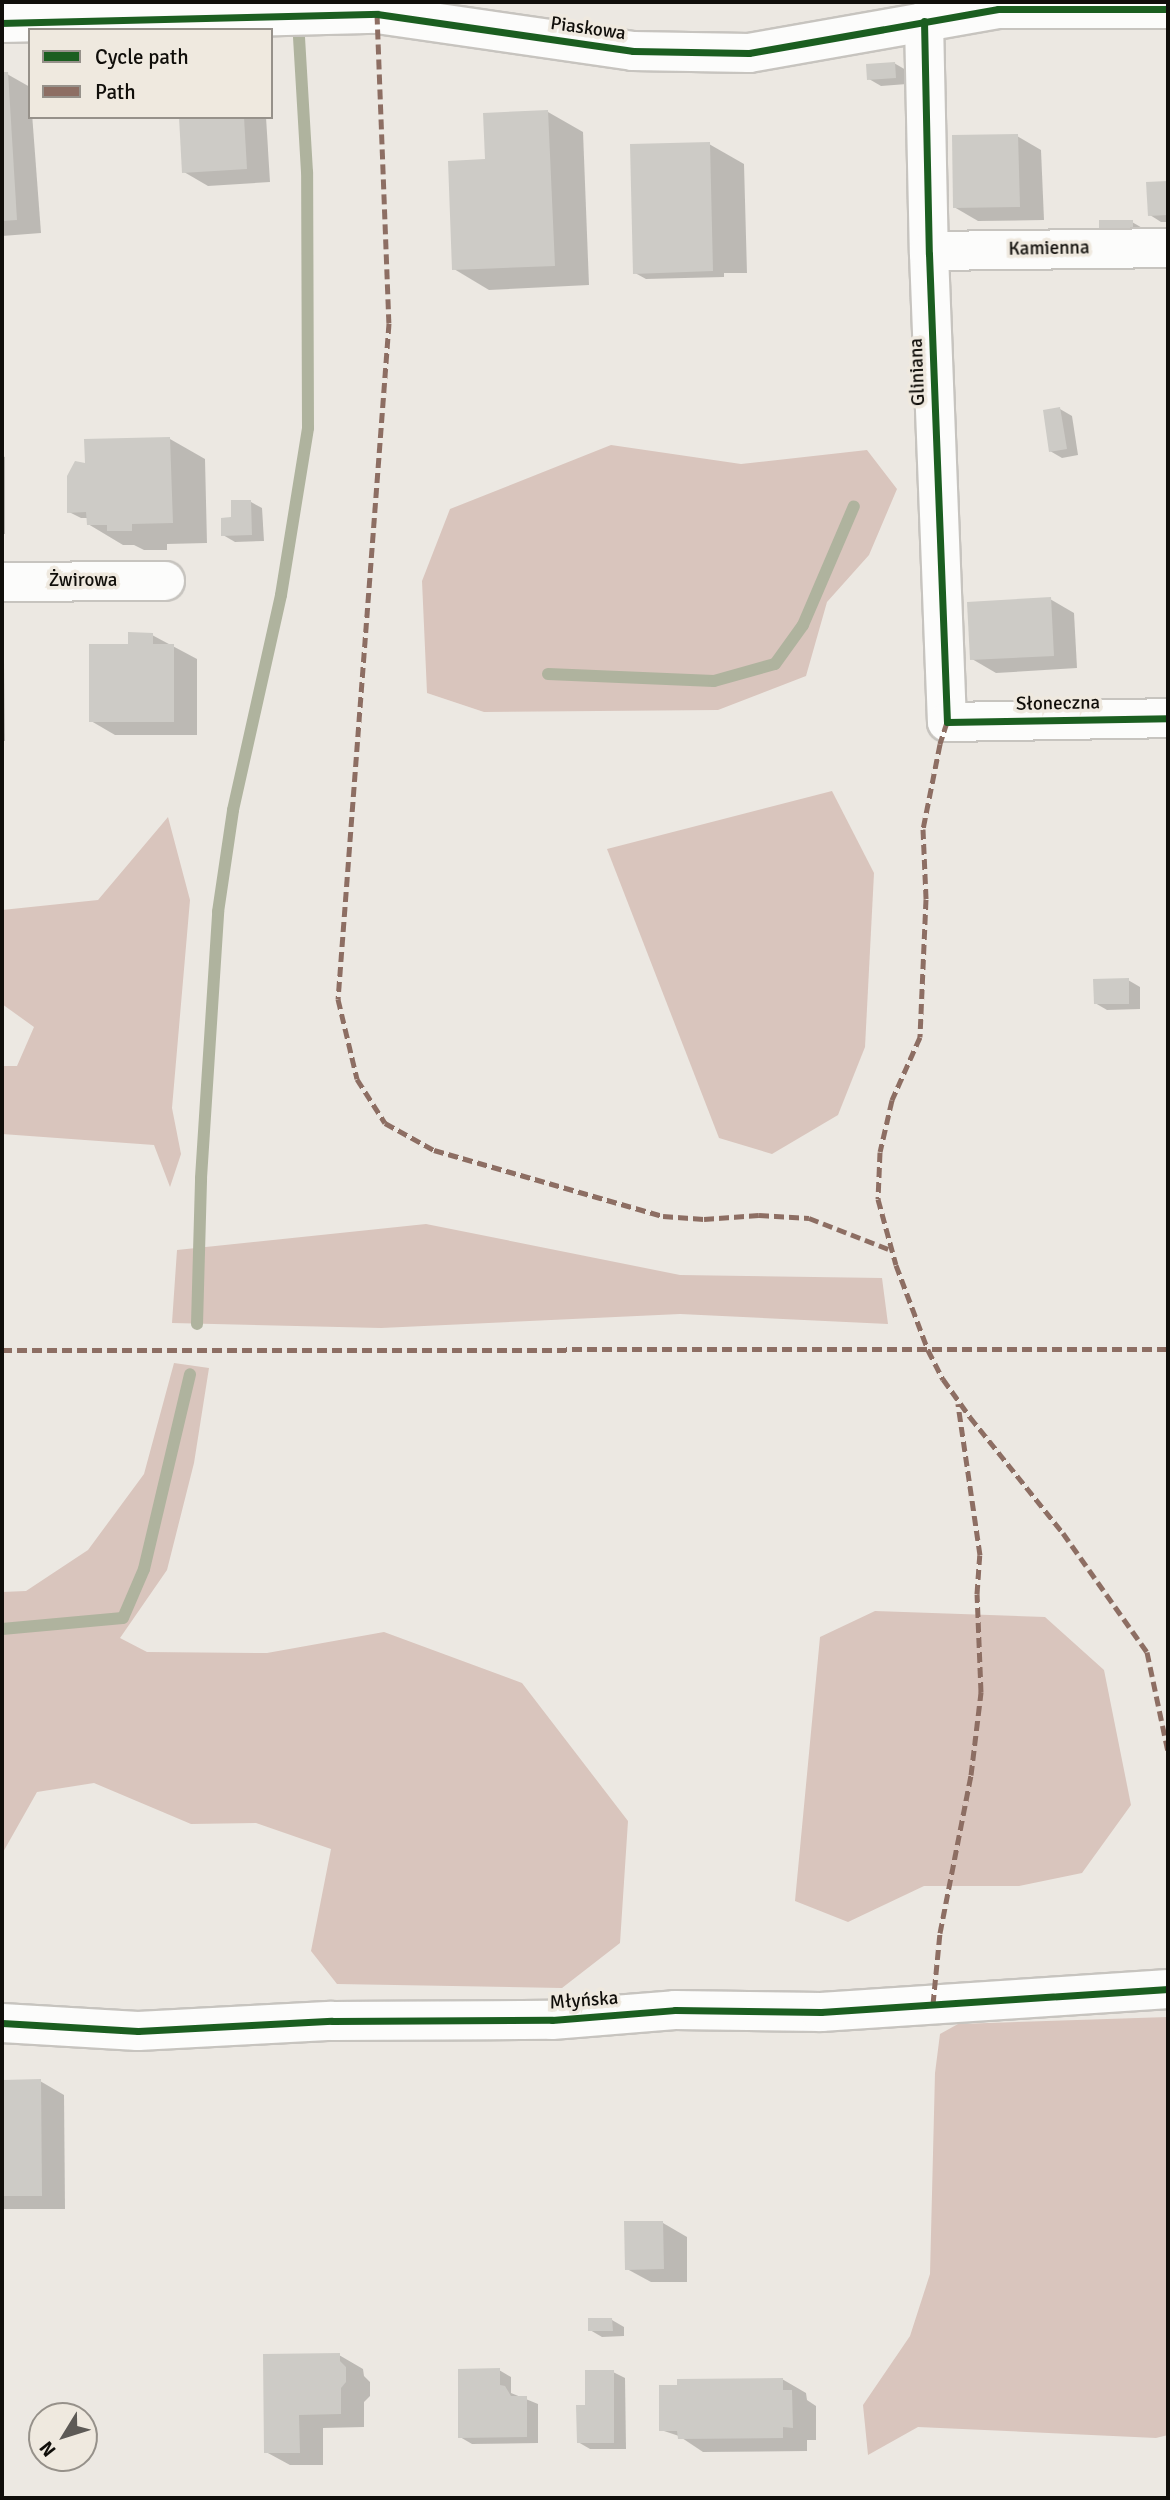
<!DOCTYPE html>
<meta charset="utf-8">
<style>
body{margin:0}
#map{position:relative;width:1170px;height:2500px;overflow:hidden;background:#ece8e2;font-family:Signika,sans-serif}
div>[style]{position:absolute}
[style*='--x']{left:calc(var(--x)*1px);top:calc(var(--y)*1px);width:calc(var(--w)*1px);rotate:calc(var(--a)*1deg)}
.forest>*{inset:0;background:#d9c5bd}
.shadow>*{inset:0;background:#0003}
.stream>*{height:12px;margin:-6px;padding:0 6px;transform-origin:6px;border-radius:6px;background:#afb39e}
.building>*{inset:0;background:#cdcbc6}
.roads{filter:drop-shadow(2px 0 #c7c4bf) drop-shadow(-2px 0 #c7c4bf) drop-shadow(0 2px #c7c4bf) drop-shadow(0 -2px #c7c4bf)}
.minor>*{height:38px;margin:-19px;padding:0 19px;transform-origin:19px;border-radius:19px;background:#fcfcfb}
.quiet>*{height:5px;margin-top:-2.5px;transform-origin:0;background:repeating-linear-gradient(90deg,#8d6e63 0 10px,transparent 0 15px)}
.cycleway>*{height:7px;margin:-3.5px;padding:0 3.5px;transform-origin:3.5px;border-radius:3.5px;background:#1b5e20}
span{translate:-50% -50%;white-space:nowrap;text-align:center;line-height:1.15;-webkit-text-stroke:7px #efe9df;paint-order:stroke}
.street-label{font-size:19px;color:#100e0a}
.frame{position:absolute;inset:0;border:4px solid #100e0a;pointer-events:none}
.legend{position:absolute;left:28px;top:28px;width:245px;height:91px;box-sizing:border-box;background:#efe9df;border:2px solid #96918a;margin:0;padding:9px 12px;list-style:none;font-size:21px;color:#100e0a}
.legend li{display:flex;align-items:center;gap:14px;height:35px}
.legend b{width:35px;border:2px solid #96918a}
.north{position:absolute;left:28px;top:2402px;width:70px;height:70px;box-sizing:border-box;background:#efe9df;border:2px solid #96918a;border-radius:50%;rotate:232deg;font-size:19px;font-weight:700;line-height:28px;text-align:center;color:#100e0a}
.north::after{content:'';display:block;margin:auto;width:24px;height:32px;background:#5d5a56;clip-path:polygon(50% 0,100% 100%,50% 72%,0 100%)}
</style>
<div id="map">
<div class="forest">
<i style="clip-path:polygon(611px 445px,741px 464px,867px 450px,897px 489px,869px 555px,827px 602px,806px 676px,718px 710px,484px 712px,427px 693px,422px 581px,450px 509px)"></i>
<i style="clip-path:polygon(832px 791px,874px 873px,865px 1047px,838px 1115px,772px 1154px,719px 1138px,607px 849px)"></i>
<i style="clip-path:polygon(168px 817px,190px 900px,172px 1108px,181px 1154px,170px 1187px,154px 1145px,2px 1134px,2px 1066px,17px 1066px,34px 1027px,2px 1004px,2px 910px,98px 900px)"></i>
<i style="clip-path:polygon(426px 1224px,680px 1275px,882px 1278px,888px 1324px,680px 1314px,381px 1328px,172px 1323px,177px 1250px)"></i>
<i style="clip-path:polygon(174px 1363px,209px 1368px,194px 1463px,167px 1570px,120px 1638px,147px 1652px,267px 1653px,384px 1632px,522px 1683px,628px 1821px,620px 1943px,562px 1988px,337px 1984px,311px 1951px,331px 1849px,256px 1823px,191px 1824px,94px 1783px,37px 1792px,2px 1854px,2px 1592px,26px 1591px,88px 1550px,144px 1474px)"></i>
<i style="clip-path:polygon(875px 1611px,1045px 1617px,1104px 1670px,1131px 1805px,1082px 1873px,1019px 1886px,924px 1886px,848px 1922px,795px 1901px,820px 1637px)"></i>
<i style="clip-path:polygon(1168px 2017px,1168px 2435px,1156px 2438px,918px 2427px,868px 2455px,863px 2405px,910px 2336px,930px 2274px,935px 2073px,940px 2034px,958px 2024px)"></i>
</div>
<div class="shadow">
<i style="clip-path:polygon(894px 63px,906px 70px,907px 84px,881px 86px,869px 79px)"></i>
<i style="clip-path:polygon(2px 74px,7px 74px,30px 87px,41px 233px,2px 236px)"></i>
<i style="clip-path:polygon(548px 112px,583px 132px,589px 285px,489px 290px,454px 269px,487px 161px)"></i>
<i style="clip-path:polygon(180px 117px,266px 117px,270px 182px,208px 186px,184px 172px)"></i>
<i style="clip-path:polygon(1017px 136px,1041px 150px,1044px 220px,978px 221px,954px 207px)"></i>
<i style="clip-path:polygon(709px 144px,744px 164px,747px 273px,724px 273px,724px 277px,646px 279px,635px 273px)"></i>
<i style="clip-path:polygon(1168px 183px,1168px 222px,1161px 222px,1150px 215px,1148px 184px)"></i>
<i style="clip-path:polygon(1132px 222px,1144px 229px,1144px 240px,1113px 239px)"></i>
<i style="clip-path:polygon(1060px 409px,1072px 416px,1078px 455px,1062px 458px,1050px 451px)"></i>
<i style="clip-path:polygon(170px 439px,205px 459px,207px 543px,167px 544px,167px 550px,144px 550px,134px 545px,123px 545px,88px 524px,88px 518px,81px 518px,69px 512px,87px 465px)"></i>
<i style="clip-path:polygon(2px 456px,5px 457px,5px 534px,2px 534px)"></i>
<i style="clip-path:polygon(251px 502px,262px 508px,264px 541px,235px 542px,223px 535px)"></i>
<i style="clip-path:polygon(1050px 599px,1074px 613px,1077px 668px,996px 673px,972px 659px)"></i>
<i style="clip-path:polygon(152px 635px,197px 659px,197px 735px,115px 735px,91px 721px)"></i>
<i style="clip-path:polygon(2px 660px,4px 661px,5px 741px,2px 741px)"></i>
<i style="clip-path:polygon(1128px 980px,1140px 987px,1140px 1009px,1107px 1010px,1095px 1003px)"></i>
<i style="clip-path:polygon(40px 2081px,64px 2095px,65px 2209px,2px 2209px,2px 2082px)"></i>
<i style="clip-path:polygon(663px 2223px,687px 2237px,687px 2282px,651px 2282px,627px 2269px)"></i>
<i style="clip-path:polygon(612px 2320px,624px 2327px,624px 2336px,602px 2337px,590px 2330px)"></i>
<i style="clip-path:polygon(339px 2355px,363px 2369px,364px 2376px,370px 2382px,370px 2396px,364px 2402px,364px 2427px,323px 2428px,323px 2465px,290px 2465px,266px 2452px)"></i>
<i style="clip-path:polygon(499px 2370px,511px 2377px,511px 2393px,538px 2404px,538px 2443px,472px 2444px,460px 2437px)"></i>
<i style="clip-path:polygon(613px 2372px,625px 2378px,626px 2449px,590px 2449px,578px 2442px,587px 2407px)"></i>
<i style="clip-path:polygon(782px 2379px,806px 2393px,807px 2400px,816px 2406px,816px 2440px,807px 2440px,807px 2451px,703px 2452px,679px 2436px,661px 2430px)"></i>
</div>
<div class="stream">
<i style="--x:548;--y:674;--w:166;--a:2.4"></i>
<i style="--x:714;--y:681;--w:63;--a:-15.6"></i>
<i style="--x:775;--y:664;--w:48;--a:-54.3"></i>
<i style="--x:803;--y:625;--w:129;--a:-66.8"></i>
<i style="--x:197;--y:1324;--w:146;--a:-88.4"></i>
<i style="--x:201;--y:1178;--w:267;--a:-86.3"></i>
<i style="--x:218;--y:912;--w:103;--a:-81.6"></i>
<i style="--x:233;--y:810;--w:220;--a:-77.4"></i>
<i style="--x:281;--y:595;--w:169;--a:-80.8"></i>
<i style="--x:308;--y:428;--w:256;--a:-90.2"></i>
<i style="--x:307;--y:172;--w:136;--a:-93.4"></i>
<i style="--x:2;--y:1629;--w:121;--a:-5.2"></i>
<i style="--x:123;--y:1618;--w:53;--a:-66.8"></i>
<i style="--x:144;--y:1569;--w:200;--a:-76.7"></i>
</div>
<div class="building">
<i style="clip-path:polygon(895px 62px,896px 78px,867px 80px,866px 64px)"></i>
<i style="clip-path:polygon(2px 72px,8px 72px,17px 220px,2px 221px)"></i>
<i style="clip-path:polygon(548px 110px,555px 266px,452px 270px,448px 161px,485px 159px,483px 113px)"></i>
<i style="clip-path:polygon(179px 117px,244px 117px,247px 169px,182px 173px)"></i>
<i style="clip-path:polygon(1018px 134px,1020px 207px,953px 208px,952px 135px)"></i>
<i style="clip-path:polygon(710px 142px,713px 271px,633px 274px,630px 144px)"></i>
<i style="clip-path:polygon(1168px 181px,1168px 215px,1148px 216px,1146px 182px)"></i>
<i style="clip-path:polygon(1099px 220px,1133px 220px,1133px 234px,1099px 234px)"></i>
<i style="clip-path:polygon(1060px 407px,1067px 449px,1049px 452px,1043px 410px)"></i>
<i style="clip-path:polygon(170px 437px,173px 523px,132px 524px,132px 531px,107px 531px,107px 525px,87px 525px,86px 512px,67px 513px,67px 476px,75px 461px,85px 463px,84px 439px)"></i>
<i style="clip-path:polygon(231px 500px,251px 500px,252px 535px,221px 536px,221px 518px,231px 517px)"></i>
<i style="clip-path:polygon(1051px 597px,1054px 656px,970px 660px,967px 602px)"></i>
<i style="clip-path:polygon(128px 632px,153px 633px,153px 644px,174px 644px,174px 722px,89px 722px,89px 644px,128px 644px)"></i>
<i style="clip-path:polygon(1129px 978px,1129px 1004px,1094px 1004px,1093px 979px)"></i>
<i style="clip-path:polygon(41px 2079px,42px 2196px,2px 2196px,2px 2080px)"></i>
<i style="clip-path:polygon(624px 2221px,663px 2221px,664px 2269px,625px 2270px)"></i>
<i style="clip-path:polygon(588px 2318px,612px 2318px,613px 2331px,588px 2331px)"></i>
<i style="clip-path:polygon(340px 2353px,340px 2361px,346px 2367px,346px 2382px,341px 2388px,341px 2414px,299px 2415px,300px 2453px,264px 2453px,263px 2354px)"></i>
<i style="clip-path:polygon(500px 2368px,500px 2385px,505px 2386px,511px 2396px,527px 2396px,527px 2437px,458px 2438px,458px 2369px)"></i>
<i style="clip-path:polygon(585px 2370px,614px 2370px,614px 2443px,577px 2443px,576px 2405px,585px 2405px)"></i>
<i style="clip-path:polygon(783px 2378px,783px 2390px,792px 2390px,793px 2428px,783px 2427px,783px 2438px,678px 2439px,677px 2431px,659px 2431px,659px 2385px,677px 2385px,677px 2379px)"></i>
</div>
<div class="roads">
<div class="minor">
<i style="--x:924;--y:21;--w:233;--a:88.8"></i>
<i style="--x:929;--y:254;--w:468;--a:87.8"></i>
<i style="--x:947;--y:722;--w:221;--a:-1"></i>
<i style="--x:2;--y:23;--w:375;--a:-1.4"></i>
<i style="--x:377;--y:14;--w:259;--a:8.2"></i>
<i style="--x:633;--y:51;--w:116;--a:1"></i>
<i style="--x:749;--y:53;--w:253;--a:-10"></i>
<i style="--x:998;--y:9;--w:170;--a:0"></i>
<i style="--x:929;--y:251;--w:239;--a:-0.7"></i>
<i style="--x:2;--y:582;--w:163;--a:-0.4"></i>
<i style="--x:2;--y:2023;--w:136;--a:3.4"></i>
<i style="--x:138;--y:2031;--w:194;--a:-3"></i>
<i style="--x:332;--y:2021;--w:220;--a:-0.3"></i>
<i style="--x:552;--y:2020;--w:123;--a:-4.6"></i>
<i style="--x:675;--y:2010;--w:146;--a:0.8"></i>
<i style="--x:821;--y:2012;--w:348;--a:-3.8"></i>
</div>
</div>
<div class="quiet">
<i style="--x:377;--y:14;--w:309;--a:87.8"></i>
<i style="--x:389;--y:323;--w:678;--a:94.31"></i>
<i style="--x:338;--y:999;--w:82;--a:76.6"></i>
<i style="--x:357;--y:1079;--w:52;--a:57.5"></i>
<i style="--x:385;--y:1123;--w:56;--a:28.9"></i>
<i style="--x:434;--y:1150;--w:238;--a:16.1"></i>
<i style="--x:663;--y:1216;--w:41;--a:4.2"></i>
<i style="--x:704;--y:1219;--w:55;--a:-4.2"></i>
<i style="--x:759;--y:1215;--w:50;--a:3.4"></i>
<i style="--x:809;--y:1218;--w:88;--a:21.3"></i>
<i style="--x:947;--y:722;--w:23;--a:108"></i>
<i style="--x:940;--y:744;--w:87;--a:101.3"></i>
<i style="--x:923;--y:829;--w:70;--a:87.5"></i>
<i style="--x:926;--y:899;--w:138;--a:92.5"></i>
<i style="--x:920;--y:1037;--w:69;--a:114"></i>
<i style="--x:892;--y:1100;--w:53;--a:103"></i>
<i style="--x:880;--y:1152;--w:47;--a:92.4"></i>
<i style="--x:878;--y:1199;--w:68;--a:74.7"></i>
<i style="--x:896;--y:1265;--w:91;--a:69.4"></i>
<i style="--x:928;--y:1350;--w:33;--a:63"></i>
<i style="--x:943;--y:1379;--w:47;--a:54.6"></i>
<i style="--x:970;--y:1417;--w:149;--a:51.3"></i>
<i style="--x:1063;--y:1533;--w:146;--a:54.8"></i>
<i style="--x:1147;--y:1652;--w:102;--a:78.1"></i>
<i style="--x:2;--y:1350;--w:1166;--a:-0.05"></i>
<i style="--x:933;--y:2004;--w:71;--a:-84.4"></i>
<i style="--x:940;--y:1933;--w:161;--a:-78.9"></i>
<i style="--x:971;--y:1775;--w:84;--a:-83.1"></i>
<i style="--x:981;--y:1692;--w:98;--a:-92.3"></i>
<i style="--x:977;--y:1594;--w:39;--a:-86"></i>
<i style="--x:980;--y:1555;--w:153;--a:-98.3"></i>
</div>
<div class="cycleway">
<i style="--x:924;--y:21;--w:233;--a:88.8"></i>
<i style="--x:929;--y:254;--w:468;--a:87.8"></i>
<i style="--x:947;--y:722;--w:221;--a:-1"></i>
<i style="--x:2;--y:23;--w:375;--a:-1.4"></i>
<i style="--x:377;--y:14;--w:259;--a:8.2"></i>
<i style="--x:633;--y:51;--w:116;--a:1"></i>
<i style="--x:749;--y:53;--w:253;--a:-10"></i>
<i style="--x:998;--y:9;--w:170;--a:0"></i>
<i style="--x:2;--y:2023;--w:136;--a:3.4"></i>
<i style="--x:138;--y:2031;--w:194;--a:-3"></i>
<i style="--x:332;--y:2021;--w:220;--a:-0.3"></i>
<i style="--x:552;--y:2020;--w:123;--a:-4.6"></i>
<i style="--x:675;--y:2010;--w:146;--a:0.8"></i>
<i style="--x:821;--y:2012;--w:348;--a:-3.8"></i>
</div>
<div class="street-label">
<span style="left:588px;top:29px;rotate:8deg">Piaskowa</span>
<span style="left:1049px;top:249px;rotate:-1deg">Kamienna</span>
<span style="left:918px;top:372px;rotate:-92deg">Gliniana</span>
<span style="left:83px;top:581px">Żwirowa</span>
<span style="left:1058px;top:704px;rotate:-1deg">Słoneczna</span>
<span style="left:584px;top:2001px;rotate:-4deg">Młyńska</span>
</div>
<div class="frame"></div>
<ul class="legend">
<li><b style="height:9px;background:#1b5e20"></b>Cycle path</li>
<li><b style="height:9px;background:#8d6e63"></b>Path</li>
</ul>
<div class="north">N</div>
</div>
